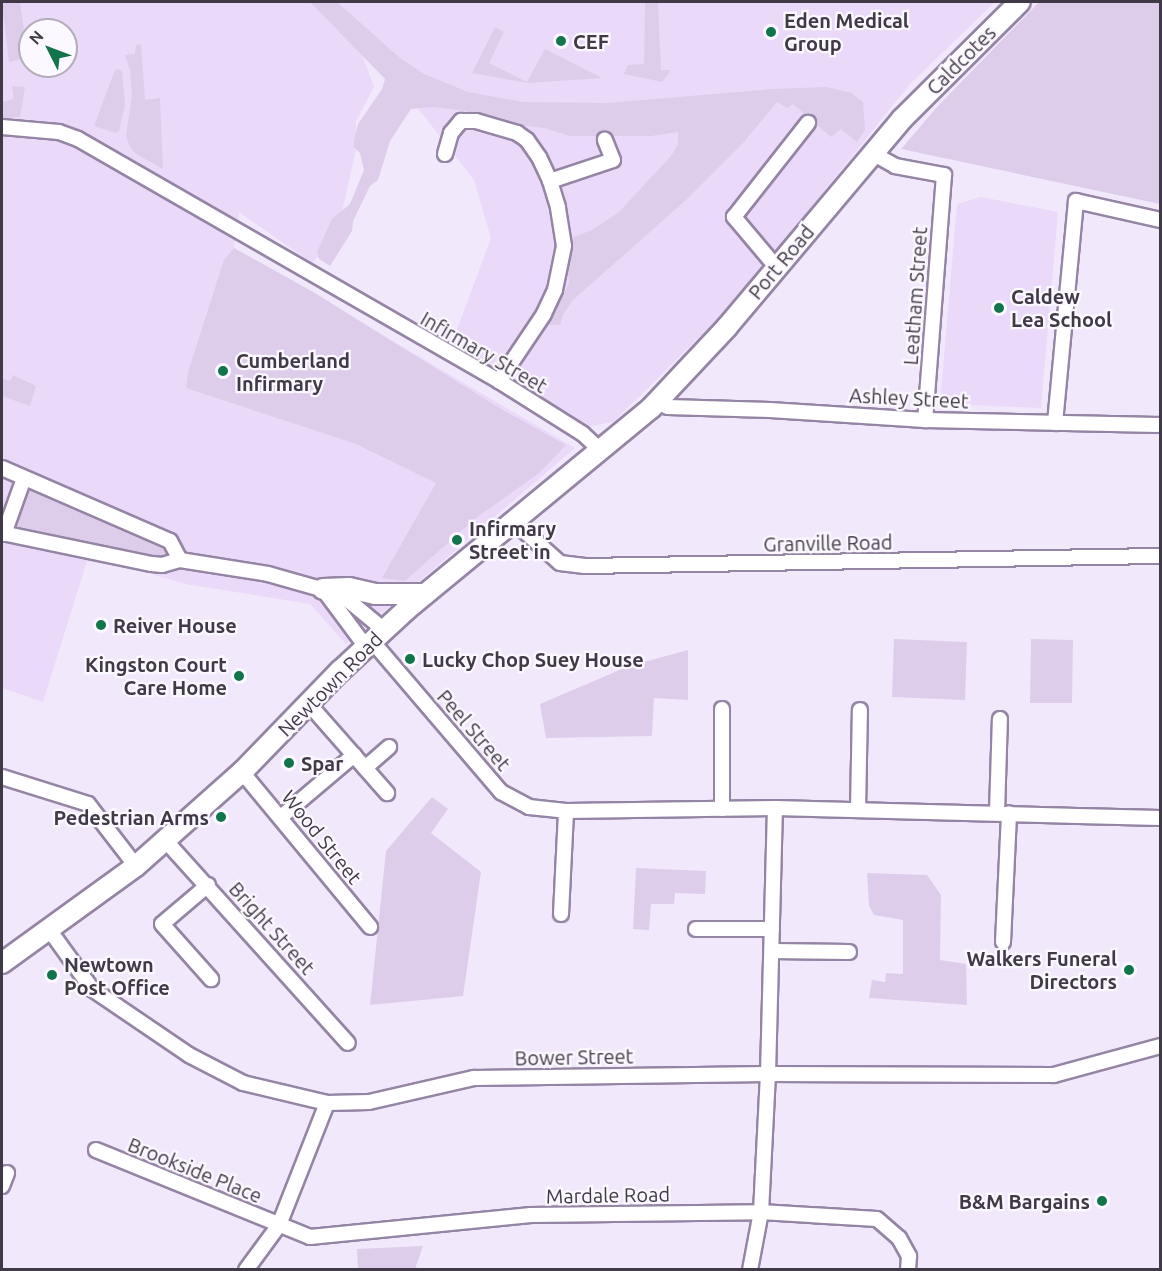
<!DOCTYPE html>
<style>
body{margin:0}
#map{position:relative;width:1162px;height:1271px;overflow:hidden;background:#f2e8fc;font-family:Ubuntu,sans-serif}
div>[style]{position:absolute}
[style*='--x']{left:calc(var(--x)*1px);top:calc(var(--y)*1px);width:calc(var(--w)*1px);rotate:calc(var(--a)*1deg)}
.built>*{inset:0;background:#ead9f9}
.green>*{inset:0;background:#ddcdeb}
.roads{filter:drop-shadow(2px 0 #9585a4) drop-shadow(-2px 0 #9585a4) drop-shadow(0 2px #9585a4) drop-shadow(0 -2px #9585a4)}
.street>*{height:14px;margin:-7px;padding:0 7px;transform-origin:7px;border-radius:7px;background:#fff}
.secondary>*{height:20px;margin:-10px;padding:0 10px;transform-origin:10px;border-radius:10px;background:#fff}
.dots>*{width:16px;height:16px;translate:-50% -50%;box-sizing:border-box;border:3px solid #fcf8ff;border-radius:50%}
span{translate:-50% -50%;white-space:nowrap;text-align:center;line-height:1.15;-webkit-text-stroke:4.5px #fcf8ff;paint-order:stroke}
.poi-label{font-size:20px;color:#403946;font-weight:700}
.left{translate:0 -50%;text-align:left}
.right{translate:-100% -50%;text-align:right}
.street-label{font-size:20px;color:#403946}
.frame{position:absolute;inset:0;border:3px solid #403946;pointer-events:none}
.north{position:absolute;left:18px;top:18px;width:60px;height:60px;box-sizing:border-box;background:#fcf8ff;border:2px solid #b1acb5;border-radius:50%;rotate:312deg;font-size:16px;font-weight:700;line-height:24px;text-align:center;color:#403946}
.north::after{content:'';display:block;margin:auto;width:21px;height:27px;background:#12744a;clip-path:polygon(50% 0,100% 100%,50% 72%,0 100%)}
</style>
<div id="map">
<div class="built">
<i style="clip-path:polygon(evenodd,2px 2px,318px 2px,358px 43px,374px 87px,356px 121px,356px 149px,336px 239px,312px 263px,239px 212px,234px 248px,575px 448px,346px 644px,310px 604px,185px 584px,135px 569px,87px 561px,43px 702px,2px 688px,2px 2px,30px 30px,66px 30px,66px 66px,30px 66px,30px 30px)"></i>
<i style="clip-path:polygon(335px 2px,995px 2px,910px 84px,735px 302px,613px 422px,585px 427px,452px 343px,491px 238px,474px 180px)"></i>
<i style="clip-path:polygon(981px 197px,1058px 212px,1041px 408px,940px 404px,957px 204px)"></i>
</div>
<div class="green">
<i style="clip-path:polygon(2px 2px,20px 2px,28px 58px,9px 62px)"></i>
<i style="clip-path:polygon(310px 2px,337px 2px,400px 58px,424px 74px,468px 92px,523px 102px,608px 103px,772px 89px,827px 87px,851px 93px,863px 102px,865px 130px,857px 142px,841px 129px,831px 137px,793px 104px,787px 108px,777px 102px,744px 142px,687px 199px,572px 301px,563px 315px,560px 325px,549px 325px,569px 283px,566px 240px,592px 230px,619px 212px,671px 156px,678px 144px,678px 132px,651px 136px,570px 136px,544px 128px,486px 121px,465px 111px,434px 107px,411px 109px,390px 141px,378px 180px,370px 186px,353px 221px,352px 231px,330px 266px,319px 259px,317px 252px,332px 219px,350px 204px,364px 170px,360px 153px,354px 147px,354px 140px,358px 124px,382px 89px,385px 79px)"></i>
<i style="clip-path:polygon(645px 2px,658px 2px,661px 70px,671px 70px,662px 82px,624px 74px,628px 65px,644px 64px)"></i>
<i style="clip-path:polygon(1039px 2px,1160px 2px,1160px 204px,901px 149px,937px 107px)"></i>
<i style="clip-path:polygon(495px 27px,504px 32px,489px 63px,527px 82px,545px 49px,602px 78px,528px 83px,472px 73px)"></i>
<i style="clip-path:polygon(141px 44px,145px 100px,160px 98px,163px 169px,136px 154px,130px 147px,126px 136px,132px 95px,130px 70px,125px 55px,135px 54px,136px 45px)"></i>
<i style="clip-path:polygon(118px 69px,122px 71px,125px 105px,119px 131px,116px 133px,94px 126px,115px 70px)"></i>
<i style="clip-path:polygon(12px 86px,25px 87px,20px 117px,2px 118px,2px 102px,14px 99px)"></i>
<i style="clip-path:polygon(234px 248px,315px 293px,496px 406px,566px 445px,539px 473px,476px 518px,405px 581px,382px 578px,436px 483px,356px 444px,186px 388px,188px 372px,224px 260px)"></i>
<i style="clip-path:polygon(13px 375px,36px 386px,30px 406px,2px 396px,2px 378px,10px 381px)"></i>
<i style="clip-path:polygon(30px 491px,163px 549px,167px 554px,160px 557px,18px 529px,16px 523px,26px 494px)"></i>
<i style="clip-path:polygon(894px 639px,967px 642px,965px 700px,892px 697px)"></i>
<i style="clip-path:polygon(1031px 639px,1073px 640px,1072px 703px,1030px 703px)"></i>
<i style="clip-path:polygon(688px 650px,688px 700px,654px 698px,652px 736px,546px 738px,540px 704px,629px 666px)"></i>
<i style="clip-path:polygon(432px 797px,448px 809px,431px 833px,481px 872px,463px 996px,370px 1005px,386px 851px)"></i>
<i style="clip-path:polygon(636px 868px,706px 871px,705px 894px,675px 893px,674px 904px,651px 904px,649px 930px,633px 929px)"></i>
<i style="clip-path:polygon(867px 873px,927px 875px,941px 895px,940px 960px,966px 964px,967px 1005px,869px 998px,872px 980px,885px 982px,886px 973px,903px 974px,903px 920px,874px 915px,869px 906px)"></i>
<i style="clip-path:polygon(423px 1246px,415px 1269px,358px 1269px,357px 1249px)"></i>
</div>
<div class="roads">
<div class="street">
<i style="--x:2;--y:127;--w:57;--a:5"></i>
<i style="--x:59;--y:132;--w:20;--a:20"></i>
<i style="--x:78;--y:139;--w:486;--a:29.9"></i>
<i style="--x:499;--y:381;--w:99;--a:32.2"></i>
<i style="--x:583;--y:434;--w:23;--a:43"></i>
<i style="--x:872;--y:153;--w:26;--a:29"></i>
<i style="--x:895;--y:166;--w:50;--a:10.4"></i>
<i style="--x:944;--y:175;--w:246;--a:94.4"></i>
<i style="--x:445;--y:154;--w:22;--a:-74"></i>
<i style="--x:451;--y:133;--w:16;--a:-50"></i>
<i style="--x:461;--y:121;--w:15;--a:0"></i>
<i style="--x:476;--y:121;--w:43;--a:16.3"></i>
<i style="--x:517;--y:133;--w:12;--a:35"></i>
<i style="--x:527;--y:140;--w:21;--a:55"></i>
<i style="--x:539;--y:157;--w:26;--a:65"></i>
<i style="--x:550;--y:181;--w:28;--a:73"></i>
<i style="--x:558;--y:208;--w:38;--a:81"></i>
<i style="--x:564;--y:246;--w:45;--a:101.6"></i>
<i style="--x:555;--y:290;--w:26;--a:115"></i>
<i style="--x:544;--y:314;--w:81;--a:123.9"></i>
<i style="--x:550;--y:181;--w:66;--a:-18.4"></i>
<i style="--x:613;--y:160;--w:22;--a:-112"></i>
<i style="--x:777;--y:268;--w:67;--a:-130.1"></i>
<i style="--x:734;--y:217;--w:120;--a:-51.8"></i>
<i style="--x:656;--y:402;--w:13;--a:23"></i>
<i style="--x:668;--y:407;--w:102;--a:1.7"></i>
<i style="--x:770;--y:410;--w:155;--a:3.7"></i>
<i style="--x:925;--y:420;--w:235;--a:1.2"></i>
<i style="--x:1055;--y:423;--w:223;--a:-84.6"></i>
<i style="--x:1076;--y:201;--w:86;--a:12.7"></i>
<i style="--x:2;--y:468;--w:183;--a:23.5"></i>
<i style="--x:170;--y:541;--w:21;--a:62"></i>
<i style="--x:513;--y:521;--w:63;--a:41.8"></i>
<i style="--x:560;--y:563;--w:25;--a:7"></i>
<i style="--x:585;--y:566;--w:575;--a:-1"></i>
<i style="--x:2;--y:533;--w:153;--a:11.7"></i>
<i style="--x:152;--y:564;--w:10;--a:6"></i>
<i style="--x:162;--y:565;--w:19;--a:-16"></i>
<i style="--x:180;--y:560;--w:89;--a:9"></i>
<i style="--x:268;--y:574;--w:77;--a:15.8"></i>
<i style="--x:342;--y:595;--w:55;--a:39.8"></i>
<i style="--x:4;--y:534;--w:59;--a:-70.3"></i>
<i style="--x:323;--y:589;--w:72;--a:53.4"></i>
<i style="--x:372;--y:641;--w:199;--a:49.5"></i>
<i style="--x:501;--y:792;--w:32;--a:28"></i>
<i style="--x:529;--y:807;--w:37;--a:6"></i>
<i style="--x:566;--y:811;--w:209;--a:-0.8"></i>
<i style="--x:775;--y:808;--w:385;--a:1.5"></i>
<i style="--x:308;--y:703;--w:120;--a:48.7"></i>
<i style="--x:365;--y:768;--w:32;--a:-41"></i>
<i style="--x:242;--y:772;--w:201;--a:50.4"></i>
<i style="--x:2;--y:777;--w:90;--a:17.4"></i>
<i style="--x:88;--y:804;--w:78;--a:52.3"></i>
<i style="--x:722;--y:809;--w:100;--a:-90"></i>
<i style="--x:858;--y:810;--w:100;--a:-88.9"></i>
<i style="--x:997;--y:812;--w:93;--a:-88.2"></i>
<i style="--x:281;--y:817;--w:96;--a:-40.3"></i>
<i style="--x:165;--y:840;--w:273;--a:48"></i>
<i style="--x:208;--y:885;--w:60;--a:139.7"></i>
<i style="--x:162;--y:924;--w:74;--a:48.3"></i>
<i style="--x:561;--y:914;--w:103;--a:-87.2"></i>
<i style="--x:48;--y:928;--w:75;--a:54.2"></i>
<i style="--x:92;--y:989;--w:117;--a:34.2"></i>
<i style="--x:189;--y:1055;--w:61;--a:27.4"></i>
<i style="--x:243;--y:1083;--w:86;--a:13.4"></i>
<i style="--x:327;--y:1103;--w:42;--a:-1.4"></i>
<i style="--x:369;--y:1102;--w:108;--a:-12.9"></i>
<i style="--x:474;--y:1078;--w:294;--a:-0.8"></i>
<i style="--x:768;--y:1074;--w:286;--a:0.2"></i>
<i style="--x:1054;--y:1075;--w:110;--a:-15.3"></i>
<i style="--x:696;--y:929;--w:76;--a:0"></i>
<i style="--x:1003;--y:942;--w:129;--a:-87.3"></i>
<i style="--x:772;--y:951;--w:77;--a:0.7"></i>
<i style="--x:96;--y:1150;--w:231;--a:22.1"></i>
<i style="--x:310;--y:1237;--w:222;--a:-5.7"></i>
<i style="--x:531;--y:1215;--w:230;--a:-0.7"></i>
<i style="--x:761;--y:1212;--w:116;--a:3.5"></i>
<i style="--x:877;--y:1219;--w:29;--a:41"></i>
<i style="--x:899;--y:1238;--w:21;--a:61"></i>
<i style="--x:909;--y:1256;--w:14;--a:94"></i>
<i style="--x:2;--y:1186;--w:14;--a:-69"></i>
<i style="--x:246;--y:1270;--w:56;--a:-53.7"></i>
<i style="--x:279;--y:1225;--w:131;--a:-68.5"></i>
<i style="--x:750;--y:1270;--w:59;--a:-79.3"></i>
<i style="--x:761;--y:1212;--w:138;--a:-87.1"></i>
<i style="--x:768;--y:1074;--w:266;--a:-88.5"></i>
</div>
<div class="secondary">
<i style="--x:323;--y:589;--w:26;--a:-2"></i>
<i style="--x:349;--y:588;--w:26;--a:13"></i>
<i style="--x:374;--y:594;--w:51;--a:0"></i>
<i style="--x:2;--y:963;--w:165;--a:-35.9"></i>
<i style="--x:136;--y:866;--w:142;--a:-41.6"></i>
<i style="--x:242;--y:772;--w:141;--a:-45.9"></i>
<i style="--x:340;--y:671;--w:90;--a:-42.7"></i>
<i style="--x:406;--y:610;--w:318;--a:-39.5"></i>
<i style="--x:651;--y:408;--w:111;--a:-46.8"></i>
<i style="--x:727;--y:327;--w:272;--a:-49.9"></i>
<i style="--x:902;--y:119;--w:166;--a:-44.8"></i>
</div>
</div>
<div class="dots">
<i style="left:771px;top:32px;background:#12744a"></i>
<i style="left:561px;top:41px;background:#12744a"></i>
<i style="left:999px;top:308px;background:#12744a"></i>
<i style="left:223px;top:371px;background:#12744a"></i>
<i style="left:457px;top:540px;background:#12744a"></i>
<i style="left:101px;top:625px;background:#12744a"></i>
<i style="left:410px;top:659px;background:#12744a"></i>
<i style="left:239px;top:676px;background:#12744a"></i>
<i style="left:289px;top:763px;background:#12744a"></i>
<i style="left:221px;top:817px;background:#12744a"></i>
<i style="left:1129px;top:970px;background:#12744a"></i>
<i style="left:52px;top:975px;background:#12744a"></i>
<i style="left:1102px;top:1201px;background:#12744a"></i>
</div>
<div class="poi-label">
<span class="left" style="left:784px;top:32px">Eden Medical<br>Group</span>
<span class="left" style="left:573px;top:41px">CEF</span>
<span class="left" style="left:1011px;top:308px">Caldew<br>Lea School</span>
<span class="left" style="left:236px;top:372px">Cumberland<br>Infirmary</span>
<span class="left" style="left:469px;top:540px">Infirmary<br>Street in</span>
<span class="left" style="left:113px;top:625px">Reiver House</span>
<span class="left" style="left:422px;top:659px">Lucky Chop Suey House</span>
<span class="right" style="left:227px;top:676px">Kingston Court<br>Care Home</span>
<span class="left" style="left:301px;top:763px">Spar</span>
<span class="right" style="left:209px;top:817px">Pedestrian Arms</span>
<span class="right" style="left:1117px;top:970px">Walkers Funeral<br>Directors</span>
<span class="left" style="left:64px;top:976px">Newtown<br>Post Office</span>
<span class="right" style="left:1090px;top:1201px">B&amp;M Bargains</span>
</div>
<div class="street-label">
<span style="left:961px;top:60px;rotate:-45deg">Caldcotes</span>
<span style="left:781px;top:262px;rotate:-50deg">Port Road</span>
<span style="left:915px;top:296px;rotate:-86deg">Leatham Street</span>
<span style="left:484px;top:352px;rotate:30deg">Infirmary Street</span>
<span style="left:909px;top:398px;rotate:3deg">Ashley Street</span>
<span style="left:828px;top:543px;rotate:-1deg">Granville Road</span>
<span style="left:330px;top:684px;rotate:-45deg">Newtown Road</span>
<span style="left:474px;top:730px;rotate:49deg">Peel Street</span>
<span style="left:322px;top:837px;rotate:51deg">Wood Street</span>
<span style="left:272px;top:928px;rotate:48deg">Bright Street</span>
<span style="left:574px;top:1057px;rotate:-1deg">Bower Street</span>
<span style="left:195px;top:1170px;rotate:22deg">Brookside Place</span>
<span style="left:608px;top:1195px;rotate:-1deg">Mardale Road</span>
</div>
<div class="frame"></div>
<div class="north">N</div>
</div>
